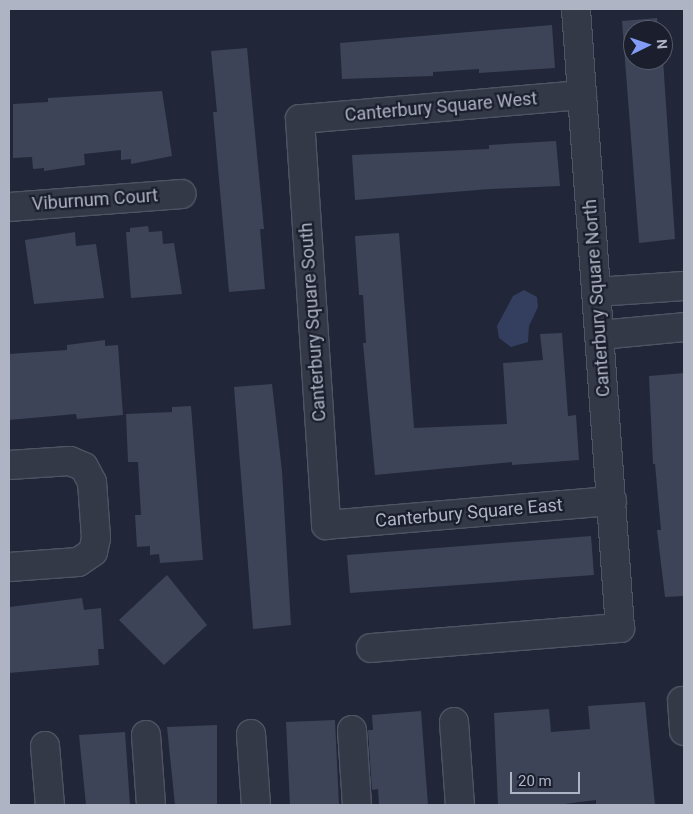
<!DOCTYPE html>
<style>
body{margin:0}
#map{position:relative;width:693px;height:814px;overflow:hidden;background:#212738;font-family:Roboto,sans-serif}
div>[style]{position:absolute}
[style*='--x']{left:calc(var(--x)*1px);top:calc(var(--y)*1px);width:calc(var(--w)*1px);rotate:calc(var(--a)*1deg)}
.water>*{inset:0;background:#343f5f}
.building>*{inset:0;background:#3d4458}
.roads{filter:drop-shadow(1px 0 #4f5463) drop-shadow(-1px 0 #4f5463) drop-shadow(0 1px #4f5463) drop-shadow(0 -1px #4f5463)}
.minor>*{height:28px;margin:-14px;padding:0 14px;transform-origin:14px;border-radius:14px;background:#343948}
span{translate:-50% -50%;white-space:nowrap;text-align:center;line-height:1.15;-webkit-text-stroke:4.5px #1a1e2d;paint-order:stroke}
.street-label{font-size:18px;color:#afb4c5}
.frame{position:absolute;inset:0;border:10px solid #afb4c5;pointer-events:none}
.north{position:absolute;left:623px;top:20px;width:50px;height:50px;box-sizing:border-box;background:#1a1e2d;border:1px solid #565a6a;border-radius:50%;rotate:86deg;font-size:14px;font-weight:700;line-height:20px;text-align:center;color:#afb4c5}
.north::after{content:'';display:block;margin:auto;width:18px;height:22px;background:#829bf7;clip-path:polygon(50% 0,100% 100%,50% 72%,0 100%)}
.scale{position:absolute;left:510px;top:772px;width:70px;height:22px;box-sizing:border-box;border:2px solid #afb4c5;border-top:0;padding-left:6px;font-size:15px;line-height:18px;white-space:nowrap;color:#afb4c5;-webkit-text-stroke:4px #1a1e2d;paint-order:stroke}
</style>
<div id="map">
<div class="water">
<i style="clip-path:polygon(524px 290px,537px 297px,538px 307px,529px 326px,528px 342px,511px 347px,499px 338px,497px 326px,513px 296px)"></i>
</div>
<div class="building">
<i style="clip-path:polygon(657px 18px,658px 30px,633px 30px,633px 60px,663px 59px,675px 239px,639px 243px,622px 21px)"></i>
<i style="clip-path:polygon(552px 25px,555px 68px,479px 73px,479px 69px,433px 72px,433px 76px,342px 79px,340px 43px)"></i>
<i style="clip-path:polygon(247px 48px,264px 229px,260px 229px,265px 289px,229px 292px,213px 112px,217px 112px,211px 51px)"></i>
<i style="clip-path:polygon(162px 91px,172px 156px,131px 164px,131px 159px,121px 160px,121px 150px,84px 154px,85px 165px,44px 171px,44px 168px,33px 169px,32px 157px,13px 158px,13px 104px,48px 102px,48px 98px)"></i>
<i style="clip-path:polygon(556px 141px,560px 186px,490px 189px,355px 200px,352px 155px,489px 149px,489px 145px)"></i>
<i style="clip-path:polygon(148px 226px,149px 232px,162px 231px,163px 244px,174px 243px,182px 294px,131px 298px,126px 232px,130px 232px,130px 228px)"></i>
<i style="clip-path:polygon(75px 232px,76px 246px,96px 244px,104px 298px,34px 304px,25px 240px)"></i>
<i style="clip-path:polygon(399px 233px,414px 428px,507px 424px,503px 363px,543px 360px,540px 334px,562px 333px,568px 416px,576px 415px,579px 460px,512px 465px,512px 462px,375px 475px,363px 343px,366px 343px,363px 295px,359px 295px,355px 236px)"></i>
<i style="clip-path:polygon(105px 340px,105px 346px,118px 345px,123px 415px,77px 419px,76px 414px,9px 420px,9px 354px,67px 350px,67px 345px)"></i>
<i style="clip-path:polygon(684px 373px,684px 596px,665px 597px,657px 530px,661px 530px,655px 464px,653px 464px,649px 376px)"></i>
<i style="clip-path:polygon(272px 384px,282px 471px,291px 625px,253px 629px,234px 387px)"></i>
<i style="clip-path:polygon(191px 406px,203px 560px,160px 563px,159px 554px,150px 555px,150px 546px,137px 547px,135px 515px,141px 515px,138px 462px,128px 462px,126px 414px,172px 412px,172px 407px)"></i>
<i style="clip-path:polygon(591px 536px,594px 575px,350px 593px,347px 555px)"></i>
<i style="clip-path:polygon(167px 575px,207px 625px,164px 665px,119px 620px)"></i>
<i style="clip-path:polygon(82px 598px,84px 610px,101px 608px,104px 649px,98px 649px,99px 665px,9px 673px,9px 607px)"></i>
<i style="clip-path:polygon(645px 702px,655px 805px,596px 805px,596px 800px,556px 805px,498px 805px,494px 713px,549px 709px,551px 732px,590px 729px,588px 706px)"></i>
<i style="clip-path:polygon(421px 711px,428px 805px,379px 805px,378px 789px,372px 790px,368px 730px,373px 730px,372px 715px)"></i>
<i style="clip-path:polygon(335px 720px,339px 805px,290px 805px,286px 722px)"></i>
<i style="clip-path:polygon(217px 725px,217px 805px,175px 805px,167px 727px)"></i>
<i style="clip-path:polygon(125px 732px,130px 805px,86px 805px,79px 735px)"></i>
</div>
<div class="roads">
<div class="minor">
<i style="--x:582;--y:95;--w:283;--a:175.1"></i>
<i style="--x:300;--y:119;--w:407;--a:86.3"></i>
<i style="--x:326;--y:525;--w:287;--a:-4.8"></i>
<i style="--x:9;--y:207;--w:173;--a:-4.3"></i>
<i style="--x:596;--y:292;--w:88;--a:-3.9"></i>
<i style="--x:600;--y:335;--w:84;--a:-5.4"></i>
<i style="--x:9;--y:465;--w:61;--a:-3.8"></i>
<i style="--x:70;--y:461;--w:15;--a:23"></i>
<i style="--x:84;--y:467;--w:17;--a:62"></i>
<i style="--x:92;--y:482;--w:56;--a:85.9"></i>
<i style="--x:96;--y:538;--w:14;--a:102"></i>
<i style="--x:93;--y:552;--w:18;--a:146"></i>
<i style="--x:78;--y:562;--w:69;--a:175.9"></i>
<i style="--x:371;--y:648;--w:250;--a:-4.6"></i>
<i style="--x:620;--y:628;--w:621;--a:-94.07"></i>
<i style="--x:682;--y:701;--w:30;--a:86"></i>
<i style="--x:454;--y:722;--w:83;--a:85.9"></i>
<i style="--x:352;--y:730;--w:75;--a:86.2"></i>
<i style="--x:251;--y:734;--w:71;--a:86"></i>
<i style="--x:146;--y:735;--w:70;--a:85.9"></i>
<i style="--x:45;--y:746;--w:59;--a:85.2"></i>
</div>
</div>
<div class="street-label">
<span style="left:441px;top:107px;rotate:-5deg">Canterbury Square West</span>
<span style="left:95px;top:200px;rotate:-4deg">Viburnum Court</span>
<span style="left:597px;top:298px;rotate:-94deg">Canterbury Square North</span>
<span style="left:313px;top:322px;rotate:-94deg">Canterbury Square South</span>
<span style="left:469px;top:513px;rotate:-5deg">Canterbury Square East</span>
</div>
<div class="frame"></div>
<div class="north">N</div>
<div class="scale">20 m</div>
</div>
